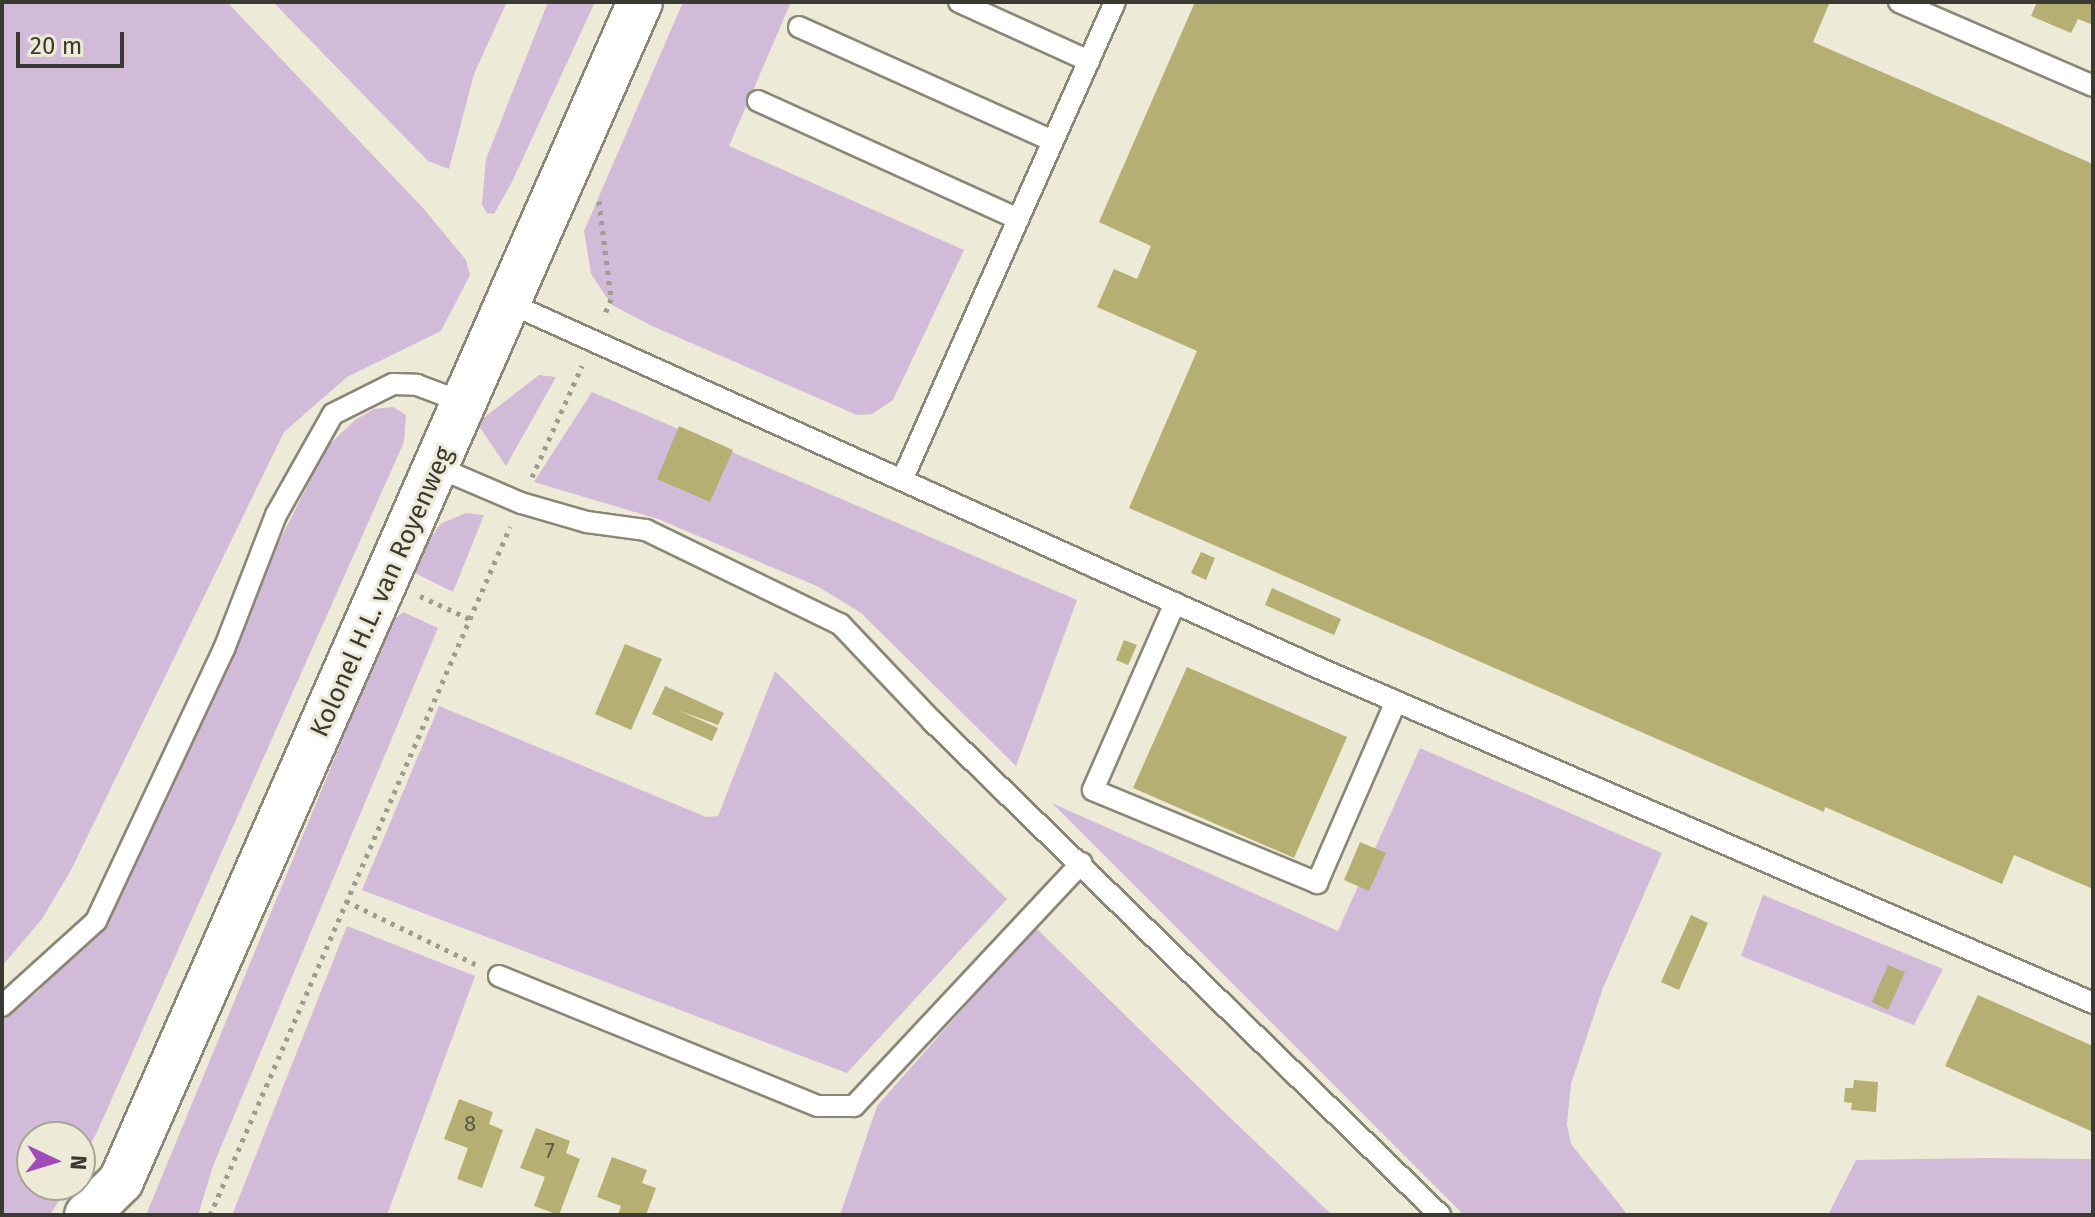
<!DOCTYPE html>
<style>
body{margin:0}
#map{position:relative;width:2095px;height:1217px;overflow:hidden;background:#edebd7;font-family:"Fira Sans",sans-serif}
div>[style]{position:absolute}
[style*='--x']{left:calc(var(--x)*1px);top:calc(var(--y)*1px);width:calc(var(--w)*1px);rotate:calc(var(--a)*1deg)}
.green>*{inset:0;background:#d2bad9}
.building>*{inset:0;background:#b6af73}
.path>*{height:5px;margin-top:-2.5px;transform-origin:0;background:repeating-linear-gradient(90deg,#9e9c8e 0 4px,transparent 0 10px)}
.roads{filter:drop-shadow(2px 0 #898775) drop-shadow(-2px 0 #898775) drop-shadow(0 2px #898775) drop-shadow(0 -2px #898775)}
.lane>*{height:20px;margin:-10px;padding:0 10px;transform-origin:10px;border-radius:10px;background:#fff}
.secondary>*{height:44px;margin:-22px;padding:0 22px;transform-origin:22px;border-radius:22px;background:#fff}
span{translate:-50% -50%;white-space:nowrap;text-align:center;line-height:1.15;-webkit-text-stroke:6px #edebd7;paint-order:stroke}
.number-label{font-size:22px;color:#5a5742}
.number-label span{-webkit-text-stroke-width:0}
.street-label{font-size:26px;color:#3b3a32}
.frame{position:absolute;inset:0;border:4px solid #3b3a32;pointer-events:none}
.north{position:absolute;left:16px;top:1121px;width:80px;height:80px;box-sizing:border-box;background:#edebd7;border:2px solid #a6a495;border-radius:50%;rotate:94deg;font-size:22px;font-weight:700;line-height:32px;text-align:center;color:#3b3a32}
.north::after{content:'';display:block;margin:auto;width:28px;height:36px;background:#a04bb9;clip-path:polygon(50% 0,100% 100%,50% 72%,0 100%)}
.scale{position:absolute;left:16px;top:32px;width:108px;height:36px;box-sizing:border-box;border:4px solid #3b3a32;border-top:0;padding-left:10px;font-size:24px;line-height:28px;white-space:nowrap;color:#3b3a32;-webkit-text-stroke:6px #edebd7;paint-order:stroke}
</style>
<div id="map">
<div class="green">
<i style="clip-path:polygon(2px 2px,227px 2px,423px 208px,466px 260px,470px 275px,441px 331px,347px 377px,284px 432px,71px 870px,42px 919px,2px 966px)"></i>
<i style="clip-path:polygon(273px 2px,507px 2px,474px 74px,449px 169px,428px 161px)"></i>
<i style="clip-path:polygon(548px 2px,595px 2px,511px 184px,494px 214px,487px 213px,482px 205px,486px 159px)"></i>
<i style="clip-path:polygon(683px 2px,791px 2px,729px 146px,964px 250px,893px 400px,872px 414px,857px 415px,652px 326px,612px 305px,591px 274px,584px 231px)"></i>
<i style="clip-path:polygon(539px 375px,556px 377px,506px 466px,477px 423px)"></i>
<i style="clip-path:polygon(592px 392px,1077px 600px,1016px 766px,861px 613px,819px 587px,658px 519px,534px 482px)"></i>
<i style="clip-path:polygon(393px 407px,406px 415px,404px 442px,97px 1132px,80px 1164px,80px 1137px,32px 1137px,32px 1185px,69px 1185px,50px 1215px,2px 1215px,2px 1016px,37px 993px,76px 943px,327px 447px,355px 420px,374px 409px)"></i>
<i style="clip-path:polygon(466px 513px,484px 515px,453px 592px,415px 573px,416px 562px,440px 524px)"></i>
<i style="clip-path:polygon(403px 612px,438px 628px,213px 1166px,198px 1215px,146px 1215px,391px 622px)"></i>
<i style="clip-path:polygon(775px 671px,1007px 899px,847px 1073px,362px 890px,439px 706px,706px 817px,718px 816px)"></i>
<i style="clip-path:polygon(1420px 748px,1662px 853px,1603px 988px,1571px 1084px,1567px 1124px,1571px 1144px,1628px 1215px,1464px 1215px,1052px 803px,1338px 931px)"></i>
<i style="clip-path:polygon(1763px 895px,1943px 969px,1914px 1025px,1741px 956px)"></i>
<i style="clip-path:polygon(347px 926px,475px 976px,387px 1215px,232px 1215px)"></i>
<i style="clip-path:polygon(1035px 927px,1220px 1108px,1332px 1215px,840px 1215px,877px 1106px)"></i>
<i style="clip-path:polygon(1989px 1158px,2093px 1159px,2093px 1215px,1828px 1215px,1856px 1160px)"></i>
</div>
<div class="building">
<i style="clip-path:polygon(1195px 2px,1830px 2px,1813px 42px,2093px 164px,2093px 889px,2014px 855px,2002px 884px,1825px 807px,1824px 812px,1129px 508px,1197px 351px,1097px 307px,1114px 269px,1137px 279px,1151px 246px,1099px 222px)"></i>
<i style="clip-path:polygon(2037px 2px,2093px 2px,2093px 25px,2078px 19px,2071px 33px,2031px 16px)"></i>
<i style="clip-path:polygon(679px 426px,733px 450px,710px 502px,657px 479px)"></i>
<i style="clip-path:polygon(1201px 552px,1215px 558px,1206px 580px,1191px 573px)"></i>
<i style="clip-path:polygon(1272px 588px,1341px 619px,1334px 635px,1265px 605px)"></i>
<i style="clip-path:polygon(1124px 640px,1137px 645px,1128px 665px,1116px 660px)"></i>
<i style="clip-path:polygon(625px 644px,662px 659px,631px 730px,595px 714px)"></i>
<i style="clip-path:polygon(1187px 667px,1347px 737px,1294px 858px,1133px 788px)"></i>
<i style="clip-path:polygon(665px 686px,724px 713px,718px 725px,678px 710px,718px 728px,712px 741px,652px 714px)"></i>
<i style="clip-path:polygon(1360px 842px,1386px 853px,1369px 891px,1344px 880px)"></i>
<i style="clip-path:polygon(1691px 915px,1708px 923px,1679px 990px,1661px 982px)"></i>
<i style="clip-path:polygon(1888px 965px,1905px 972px,1888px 1010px,1872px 1002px)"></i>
<i style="clip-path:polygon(1978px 995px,2093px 1046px,2093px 1132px,1945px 1066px)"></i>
<i style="clip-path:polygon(1854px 1080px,1878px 1082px,1876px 1112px,1851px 1110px,1852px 1103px,1844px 1102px,1845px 1088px,1853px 1088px)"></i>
<i style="clip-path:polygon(459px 1099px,493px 1112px,489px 1124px,503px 1130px,482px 1188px,457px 1179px,468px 1148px,444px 1139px)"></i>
<i style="clip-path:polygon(536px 1128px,570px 1141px,566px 1153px,580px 1159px,559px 1215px,534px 1206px,545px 1177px,520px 1168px)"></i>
<i style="clip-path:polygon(612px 1157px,647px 1170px,642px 1183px,656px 1188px,646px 1215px,618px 1215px,621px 1206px,597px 1197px)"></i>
</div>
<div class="path">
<i style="--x:599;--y:201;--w:99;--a:83"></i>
<i style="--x:611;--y:299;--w:18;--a:112"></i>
<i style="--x:532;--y:477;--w:122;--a:-65.8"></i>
<i style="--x:420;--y:596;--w:55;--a:24.7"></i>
<i style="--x:346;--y:901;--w:146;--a:26"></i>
<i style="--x:210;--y:1215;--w:751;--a:-66.44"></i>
</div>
<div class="roads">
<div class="lane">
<i style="--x:959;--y:2;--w:143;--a:24.4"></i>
<i style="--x:1899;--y:2;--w:211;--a:23.4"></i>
<i style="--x:799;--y:27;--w:278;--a:24.2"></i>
<i style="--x:758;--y:101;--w:286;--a:24.4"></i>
<i style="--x:509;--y:303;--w:883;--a:24.27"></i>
<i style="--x:1314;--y:666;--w:849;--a:23.39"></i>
<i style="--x:437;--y:467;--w:91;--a:23.2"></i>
<i style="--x:521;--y:503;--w:69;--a:16.1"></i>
<i style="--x:587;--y:522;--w:60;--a:7.7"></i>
<i style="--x:646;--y:530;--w:216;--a:25.9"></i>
<i style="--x:840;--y:624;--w:134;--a:46.5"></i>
<i style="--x:932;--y:721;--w:709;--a:44.2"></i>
<i style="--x:902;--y:480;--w:523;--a:-65.98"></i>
<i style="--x:1175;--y:603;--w:204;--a:113.7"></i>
<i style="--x:1093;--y:790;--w:243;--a:22.5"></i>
<i style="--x:1317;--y:883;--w:198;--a:-66.5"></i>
<i style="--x:499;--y:976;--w:344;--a:22.2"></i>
<i style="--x:818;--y:1106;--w:36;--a:0"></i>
<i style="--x:854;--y:1106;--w:333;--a:-46.9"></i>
<i style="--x:2;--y:1006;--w:127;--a:-42.1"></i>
<i style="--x:96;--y:921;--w:301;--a:-64.8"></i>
<i style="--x:224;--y:649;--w:144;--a:-68.8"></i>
<i style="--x:276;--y:515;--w:116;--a:-60.6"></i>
<i style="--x:333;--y:414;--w:67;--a:-26.6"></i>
<i style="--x:393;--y:384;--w:24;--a:2"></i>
<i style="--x:417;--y:385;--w:51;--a:20.6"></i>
</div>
<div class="secondary">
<i style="--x:87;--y:1215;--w:48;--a:-45"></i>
<i style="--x:121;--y:1181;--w:1288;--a:-66.24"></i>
</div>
</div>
<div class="number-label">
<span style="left:470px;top:1124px">8</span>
<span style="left:550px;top:1151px">7</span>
</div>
<div class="street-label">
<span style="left:382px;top:592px;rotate:-66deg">Kolonel H.L. van Royenweg</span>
</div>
<div class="frame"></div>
<div class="north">N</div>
<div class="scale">20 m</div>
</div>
